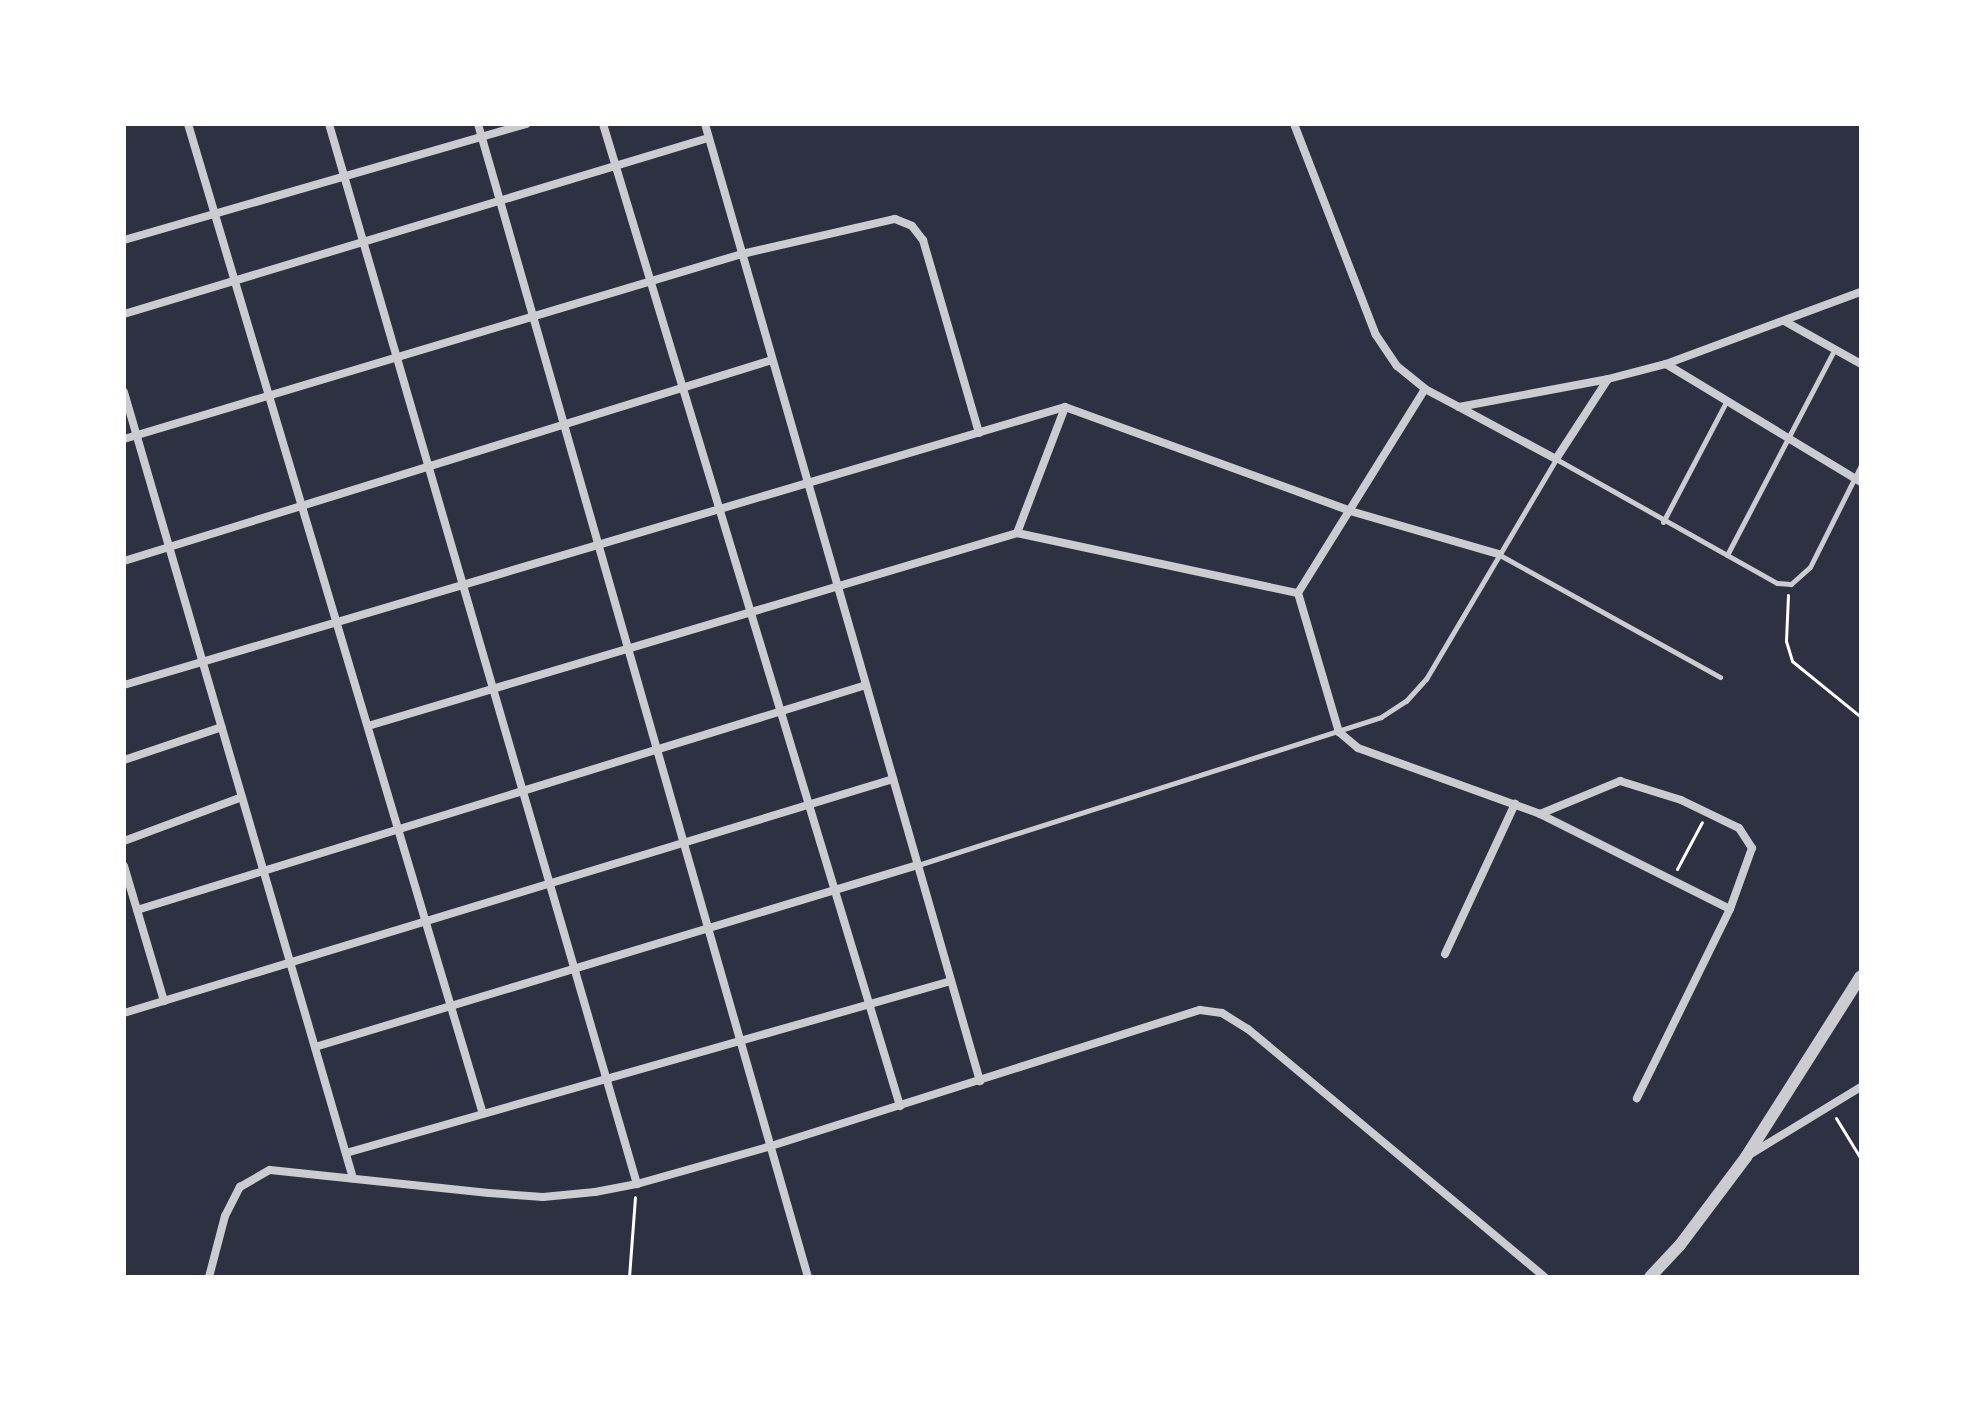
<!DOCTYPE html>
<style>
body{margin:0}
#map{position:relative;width:1985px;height:1401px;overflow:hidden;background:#2d3142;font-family:"Work Sans",sans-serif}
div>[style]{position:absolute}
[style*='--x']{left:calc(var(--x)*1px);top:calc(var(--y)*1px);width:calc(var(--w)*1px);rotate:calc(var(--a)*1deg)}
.path>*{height:3px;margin:-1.5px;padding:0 1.5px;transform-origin:1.5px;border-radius:1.5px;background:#fff}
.service>*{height:5px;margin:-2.5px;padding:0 2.5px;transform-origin:2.5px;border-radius:2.5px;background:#caccd0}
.minor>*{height:8px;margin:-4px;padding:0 4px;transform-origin:4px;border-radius:4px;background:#caccd0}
.tertiary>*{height:12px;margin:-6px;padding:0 6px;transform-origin:6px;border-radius:6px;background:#caccd0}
span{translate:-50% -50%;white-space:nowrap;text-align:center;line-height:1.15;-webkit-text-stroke:7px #fff;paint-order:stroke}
.frame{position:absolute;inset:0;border:126px solid #fff;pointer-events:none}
</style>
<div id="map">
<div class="path">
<i style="--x:1788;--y:595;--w:46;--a:92.5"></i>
<i style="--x:1786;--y:641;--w:21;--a:73"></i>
<i style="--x:1792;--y:661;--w:89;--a:39.1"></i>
<i style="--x:1677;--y:869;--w:53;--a:-62"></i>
<i style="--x:1836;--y:1118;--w:48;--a:58.6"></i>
<i style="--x:629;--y:1277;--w:80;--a:-85.7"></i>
</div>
<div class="service">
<i style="--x:1663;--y:522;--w:138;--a:-62.3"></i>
<i style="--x:1498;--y:554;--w:254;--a:29"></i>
<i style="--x:1727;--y:555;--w:231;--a:-62.4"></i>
<i style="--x:918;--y:865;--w:486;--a:-17.7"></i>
<i style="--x:1381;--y:717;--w:30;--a:-33"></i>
<i style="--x:1406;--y:701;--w:30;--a:-48"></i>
<i style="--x:1426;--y:679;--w:256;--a:-59.4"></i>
<i style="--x:1556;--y:459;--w:253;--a:29.3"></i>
<i style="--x:1777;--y:583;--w:14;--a:4"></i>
<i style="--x:1791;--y:584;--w:25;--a:-42"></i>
<i style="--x:1810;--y:567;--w:114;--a:-63.4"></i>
</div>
<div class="minor">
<i style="--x:188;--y:124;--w:1033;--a:73.41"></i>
<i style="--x:329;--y:124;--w:1104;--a:73.8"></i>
<i style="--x:478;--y:124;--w:1199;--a:74.03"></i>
<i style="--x:603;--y:124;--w:1026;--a:73.17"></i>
<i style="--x:705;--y:124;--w:996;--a:73.97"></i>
<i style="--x:1294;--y:124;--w:226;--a:68.8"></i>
<i style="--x:1376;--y:335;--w:37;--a:56"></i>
<i style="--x:1397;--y:366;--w:36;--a:39"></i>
<i style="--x:1425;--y:389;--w:38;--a:28"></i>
<i style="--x:1459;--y:407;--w:152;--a:-10.6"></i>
<i style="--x:124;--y:240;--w:419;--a:-16.1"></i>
<i style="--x:124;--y:314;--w:610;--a:-16.77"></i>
<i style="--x:1786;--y:322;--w:86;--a:29.2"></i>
<i style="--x:1666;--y:364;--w:228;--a:31.2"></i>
<i style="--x:124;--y:392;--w:819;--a:73.76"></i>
<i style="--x:1065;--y:407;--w:303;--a:20"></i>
<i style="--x:1350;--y:511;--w:154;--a:16.2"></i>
<i style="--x:1459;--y:407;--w:110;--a:28.2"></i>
<i style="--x:1556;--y:459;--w:95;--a:-57"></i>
<i style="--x:1608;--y:379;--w:60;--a:-14.5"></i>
<i style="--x:1666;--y:364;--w:208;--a:-20.3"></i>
<i style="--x:124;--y:439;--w:645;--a:-16.67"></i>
<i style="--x:742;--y:254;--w:157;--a:-12.9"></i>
<i style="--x:895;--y:219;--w:18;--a:22"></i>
<i style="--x:912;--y:226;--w:18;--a:52"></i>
<i style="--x:923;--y:240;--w:201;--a:73.8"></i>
<i style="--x:1017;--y:533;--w:135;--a:-69.1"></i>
<i style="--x:124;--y:561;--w:678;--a:-17.23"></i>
<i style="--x:1298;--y:593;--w:145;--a:73.6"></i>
<i style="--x:1339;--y:732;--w:25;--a:40"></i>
<i style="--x:1358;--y:748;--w:194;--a:19.9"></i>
<i style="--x:1540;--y:814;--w:212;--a:26.6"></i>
<i style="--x:1730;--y:909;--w:211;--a:116.2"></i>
<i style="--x:124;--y:685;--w:981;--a:-16.46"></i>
<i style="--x:368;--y:726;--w:677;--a:-16.56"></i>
<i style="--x:1017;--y:533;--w:287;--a:12.1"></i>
<i style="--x:1298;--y:593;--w:240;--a:-58.1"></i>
<i style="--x:124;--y:760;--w:103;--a:-18.6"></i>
<i style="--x:1540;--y:814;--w:87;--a:-22.4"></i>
<i style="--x:1620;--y:781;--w:64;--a:17.3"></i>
<i style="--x:1681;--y:800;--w:64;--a:25.8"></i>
<i style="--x:1739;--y:828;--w:24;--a:57"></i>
<i style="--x:1752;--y:848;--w:65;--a:109.8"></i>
<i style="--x:124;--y:841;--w:126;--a:-20.4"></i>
<i style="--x:124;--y:866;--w:141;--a:73.5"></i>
<i style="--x:137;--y:910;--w:763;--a:-17.15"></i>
<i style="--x:1445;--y:954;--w:166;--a:-65"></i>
<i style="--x:124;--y:1013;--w:804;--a:-16.92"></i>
<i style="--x:315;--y:1047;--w:630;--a:-16.8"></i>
<i style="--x:346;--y:1153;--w:629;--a:-15.87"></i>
<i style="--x:1749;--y:1155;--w:131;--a:-31.3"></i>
<i style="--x:209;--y:1277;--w:63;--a:-75.3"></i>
<i style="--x:225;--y:1216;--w:33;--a:-63"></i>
<i style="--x:240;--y:1187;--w:34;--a:-30"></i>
<i style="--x:270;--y:1170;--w:220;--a:6"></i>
<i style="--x:489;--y:1193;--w:54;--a:4.2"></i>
<i style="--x:543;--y:1197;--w:52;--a:-5.5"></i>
<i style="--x:595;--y:1192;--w:43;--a:-10.8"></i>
<i style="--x:637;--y:1184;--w:139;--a:-15.8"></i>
<i style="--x:771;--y:1146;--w:450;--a:-17.6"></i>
<i style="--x:1200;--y:1010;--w:22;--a:8"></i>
<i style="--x:1222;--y:1013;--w:31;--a:32"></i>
<i style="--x:1248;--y:1029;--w:387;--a:39.9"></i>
</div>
<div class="tertiary">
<i style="--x:1650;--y:1277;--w:44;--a:-46.8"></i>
<i style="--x:1680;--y:1245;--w:110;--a:-53.1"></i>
<i style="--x:1746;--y:1157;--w:214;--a:-57.6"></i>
</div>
<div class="frame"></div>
</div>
